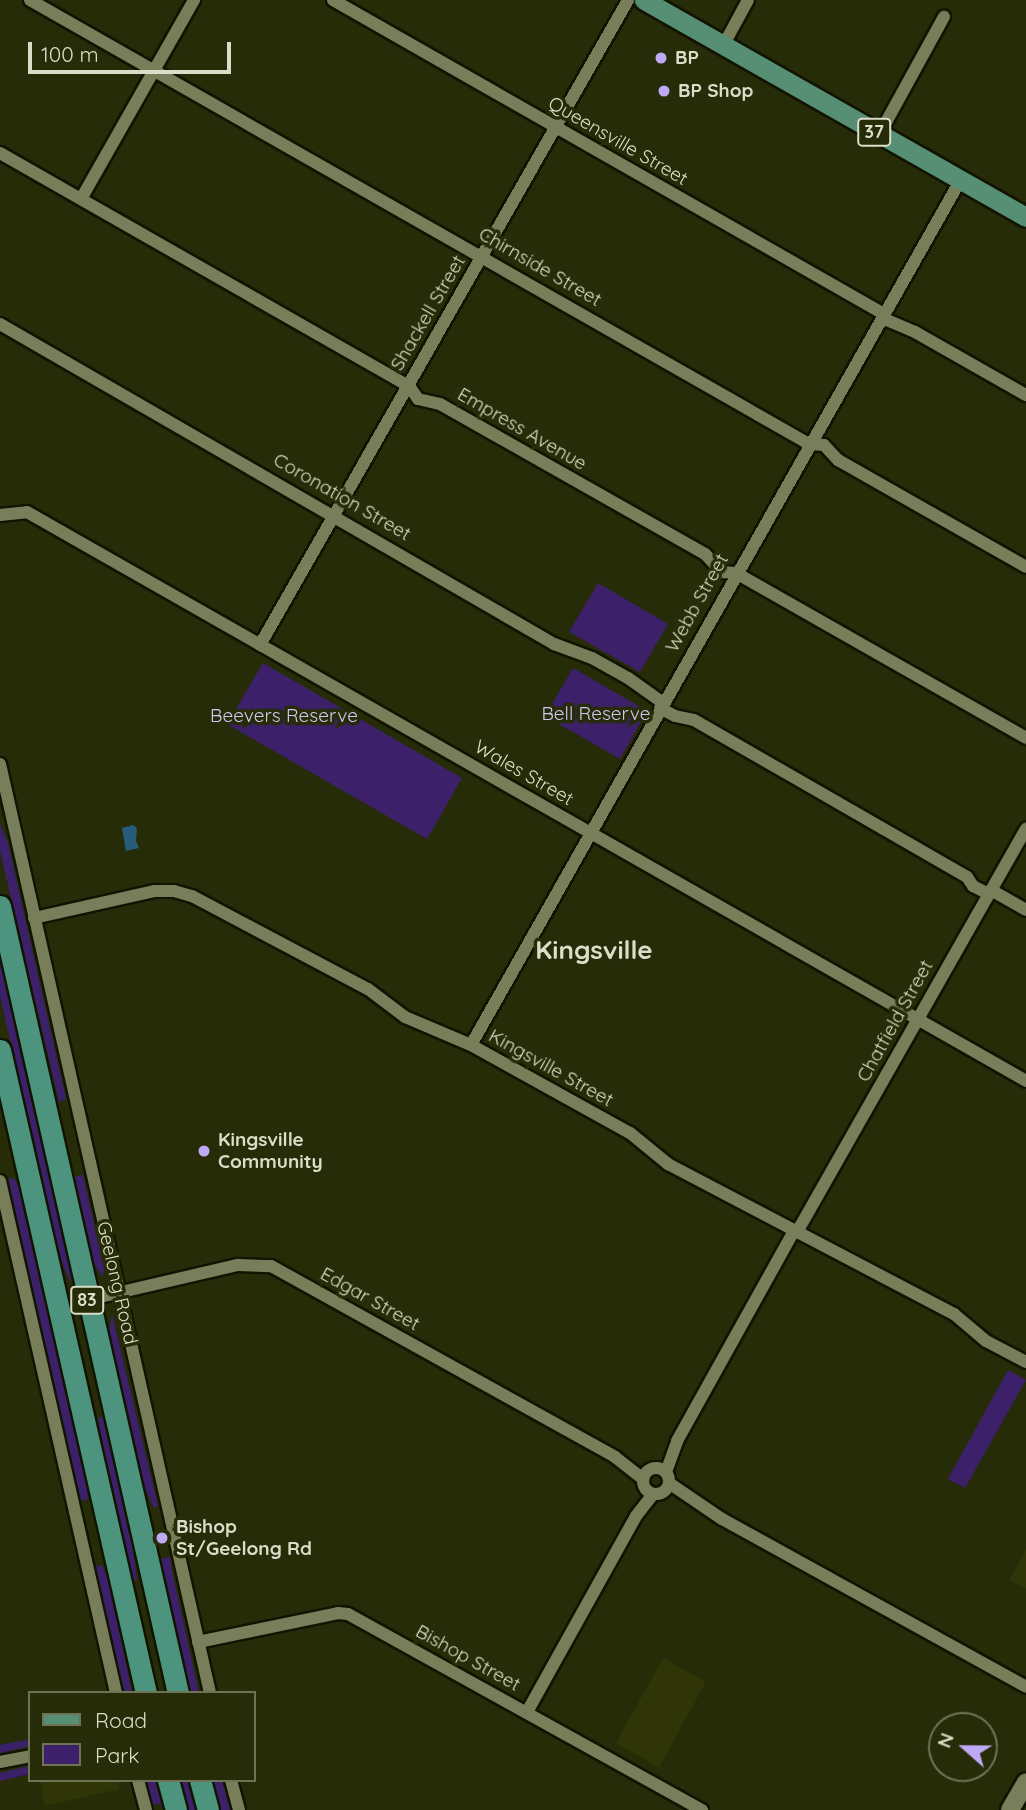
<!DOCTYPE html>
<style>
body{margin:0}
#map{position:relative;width:1026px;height:1810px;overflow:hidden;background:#272c08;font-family:Quicksand,sans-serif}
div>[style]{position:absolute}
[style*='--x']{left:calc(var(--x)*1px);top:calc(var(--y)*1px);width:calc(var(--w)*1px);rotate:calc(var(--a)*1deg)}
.built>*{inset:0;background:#2f3507}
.green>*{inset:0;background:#3c2069}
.water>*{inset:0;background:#275c7a}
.roads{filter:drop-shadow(2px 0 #111400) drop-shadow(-2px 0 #111400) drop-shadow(0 2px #111400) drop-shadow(0 -2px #111400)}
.minor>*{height:12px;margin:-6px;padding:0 6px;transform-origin:6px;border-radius:6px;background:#787e59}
.minor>.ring{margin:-6px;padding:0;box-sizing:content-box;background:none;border:12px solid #787e59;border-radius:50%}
.secondary>*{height:18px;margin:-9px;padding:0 9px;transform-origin:9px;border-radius:9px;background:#787e59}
.primary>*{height:19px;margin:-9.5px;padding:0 9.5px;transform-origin:9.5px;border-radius:9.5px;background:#578f74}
.trunk>*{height:21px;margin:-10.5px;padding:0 10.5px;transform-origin:10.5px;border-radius:10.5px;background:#4c947d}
.dots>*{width:19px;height:19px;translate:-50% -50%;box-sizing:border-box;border:4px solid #272c08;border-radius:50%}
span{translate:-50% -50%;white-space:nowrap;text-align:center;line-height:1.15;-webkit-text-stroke:7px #272c08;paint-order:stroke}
.shield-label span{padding:2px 5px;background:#272c08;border:2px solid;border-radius:5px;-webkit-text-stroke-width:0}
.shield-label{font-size:18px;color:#d9dec9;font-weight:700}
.poi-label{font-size:19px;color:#d9dec9;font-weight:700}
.left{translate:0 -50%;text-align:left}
.street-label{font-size:19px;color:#d9dec9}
.park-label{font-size:19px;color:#d0c5f1}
.district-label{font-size:26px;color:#d9dec9;font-weight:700}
.legend{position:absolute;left:28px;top:1691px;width:228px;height:91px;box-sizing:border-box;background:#272c08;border:2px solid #6e7355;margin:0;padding:9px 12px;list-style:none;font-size:21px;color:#d9dec9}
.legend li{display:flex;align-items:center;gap:14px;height:35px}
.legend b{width:35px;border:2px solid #6e7355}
.north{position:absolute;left:928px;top:1712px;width:70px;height:70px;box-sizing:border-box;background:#272c08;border:2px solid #6e7355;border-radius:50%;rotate:291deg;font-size:19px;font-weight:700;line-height:28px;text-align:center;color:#d9dec9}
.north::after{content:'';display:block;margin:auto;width:24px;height:32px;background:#bea9f5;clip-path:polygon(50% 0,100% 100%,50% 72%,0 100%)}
.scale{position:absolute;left:28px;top:42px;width:203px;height:32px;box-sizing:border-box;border:4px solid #d9dec9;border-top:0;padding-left:9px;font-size:21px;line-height:24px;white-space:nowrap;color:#d9dec9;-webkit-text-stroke:5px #272c08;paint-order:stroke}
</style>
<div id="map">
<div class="built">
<i style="clip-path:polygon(1026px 1549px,1026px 1589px,1009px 1580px)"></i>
<i style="clip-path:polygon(663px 1658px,706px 1682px,659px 1767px,616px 1743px)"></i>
<i style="clip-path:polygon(40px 1780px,118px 1780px,119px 1789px,45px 1806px)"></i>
</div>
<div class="green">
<i style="clip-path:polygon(598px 583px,668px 624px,640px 672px,569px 632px)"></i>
<i style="clip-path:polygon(263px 663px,462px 778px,427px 839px,227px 724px)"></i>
<i style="clip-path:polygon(573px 668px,647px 711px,620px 759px,545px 716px)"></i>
<i style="clip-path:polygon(0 824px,8px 843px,66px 1099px,59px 1102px,0 851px)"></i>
<i style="clip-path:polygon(0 955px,72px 1277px,71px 1283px,59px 1256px,0 996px)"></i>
<i style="clip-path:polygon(83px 1175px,104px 1268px,103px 1277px,93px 1263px,73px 1177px)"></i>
<i style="clip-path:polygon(14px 1178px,21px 1191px,87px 1488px,88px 1499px,80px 1501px,6px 1179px)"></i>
<i style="clip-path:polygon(112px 1314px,158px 1506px,154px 1508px,141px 1479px,113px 1356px,109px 1331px)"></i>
<i style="clip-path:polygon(1008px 1370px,1026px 1380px,965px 1488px,948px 1479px)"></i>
<i style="clip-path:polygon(103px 1417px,132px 1541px,137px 1580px,132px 1581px,102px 1448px,98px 1418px)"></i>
<i style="clip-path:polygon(170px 1557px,172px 1571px,199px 1693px,190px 1693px,161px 1566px,160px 1559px)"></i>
<i style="clip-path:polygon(102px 1565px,108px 1578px,132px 1693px,124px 1693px,96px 1567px)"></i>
<i style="clip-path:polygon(30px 1739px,30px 1746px,0 1753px,0 1745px)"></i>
<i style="clip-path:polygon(30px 1766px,30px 1774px,0 1781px,0 1773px)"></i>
<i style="clip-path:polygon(145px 1780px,155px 1780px,164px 1810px,159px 1803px,152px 1805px)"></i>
<i style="clip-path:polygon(179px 1780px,188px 1780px,197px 1810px,187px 1810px)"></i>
<i style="clip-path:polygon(212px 1780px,222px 1780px,230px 1810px,220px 1810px)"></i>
</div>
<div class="water">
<i style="clip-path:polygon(133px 825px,137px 828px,136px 841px,139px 848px,126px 851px,122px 828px)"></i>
</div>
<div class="roads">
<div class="minor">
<i style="--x:30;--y:0;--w:897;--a:29.68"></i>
<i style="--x:809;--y:444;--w:15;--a:4"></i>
<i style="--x:824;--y:445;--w:21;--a:47"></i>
<i style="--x:838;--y:460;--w:216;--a:29.6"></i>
<i style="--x:333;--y:0;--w:634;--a:29.68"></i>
<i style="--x:723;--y:46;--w:52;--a:-61.5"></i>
<i style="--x:879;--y:135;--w:135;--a:-61.2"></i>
<i style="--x:0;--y:153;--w:471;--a:29.7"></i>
<i style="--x:409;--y:386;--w:16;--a:55"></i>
<i style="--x:418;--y:399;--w:23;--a:13"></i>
<i style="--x:440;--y:404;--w:305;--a:29.5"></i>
<i style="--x:705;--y:554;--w:25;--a:47"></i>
<i style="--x:722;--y:572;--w:14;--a:4"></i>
<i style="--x:736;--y:573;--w:334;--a:29.6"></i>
<i style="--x:81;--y:199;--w:229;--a:-60.4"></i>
<i style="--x:882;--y:318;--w:36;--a:23"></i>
<i style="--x:915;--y:332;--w:128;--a:29.6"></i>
<i style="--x:0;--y:324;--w:640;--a:30.01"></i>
<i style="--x:554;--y:644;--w:40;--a:20.2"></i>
<i style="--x:592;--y:658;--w:41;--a:29.1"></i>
<i style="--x:628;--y:678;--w:43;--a:35.5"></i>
<i style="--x:0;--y:515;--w:27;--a:-6"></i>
<i style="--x:27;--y:512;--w:1150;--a:29.66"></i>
<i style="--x:260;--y:645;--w:743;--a:-60.29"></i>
<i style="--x:660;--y:708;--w:17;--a:28"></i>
<i style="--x:675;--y:716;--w:19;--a:12"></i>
<i style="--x:694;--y:720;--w:315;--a:29.9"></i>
<i style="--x:967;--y:877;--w:11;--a:56"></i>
<i style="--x:973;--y:886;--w:18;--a:27"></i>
<i style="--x:0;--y:764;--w:952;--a:77.26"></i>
<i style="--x:991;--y:890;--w:40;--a:29.7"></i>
<i style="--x:34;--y:918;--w:124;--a:-12.6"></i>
<i style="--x:155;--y:891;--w:19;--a:0"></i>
<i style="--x:174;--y:891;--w:19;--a:16"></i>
<i style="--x:192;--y:896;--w:199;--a:27.9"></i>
<i style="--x:368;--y:989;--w:46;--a:37.1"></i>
<i style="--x:405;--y:1017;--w:72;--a:23"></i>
<i style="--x:471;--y:1045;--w:182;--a:29"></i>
<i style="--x:630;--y:1133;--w:49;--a:39.2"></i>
<i style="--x:668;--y:1164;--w:323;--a:27.7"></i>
<i style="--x:954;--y:1314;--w:42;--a:40.2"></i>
<i style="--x:986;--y:1341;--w:45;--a:27.7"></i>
<i style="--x:471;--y:1045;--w:993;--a:-60.49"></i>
<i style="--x:0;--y:1181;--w:525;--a:77.23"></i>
<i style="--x:797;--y:1232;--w:464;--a:-60.4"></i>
<i style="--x:87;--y:1300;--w:155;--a:-13.1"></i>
<i style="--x:238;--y:1265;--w:33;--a:2"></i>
<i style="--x:271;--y:1266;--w:393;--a:29"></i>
<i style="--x:615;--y:1457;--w:36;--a:38"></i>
<i class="ring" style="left:643px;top:1468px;width:14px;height:14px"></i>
<i style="--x:666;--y:1472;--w:33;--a:-70"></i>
<i style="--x:677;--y:1441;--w:240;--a:-60.9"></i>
<i style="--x:669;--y:1483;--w:64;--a:34.2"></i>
<i style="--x:722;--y:1519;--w:347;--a:28.9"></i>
<i style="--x:198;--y:1642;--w:143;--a:-11.7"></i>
<i style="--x:338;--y:1613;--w:10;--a:6"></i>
<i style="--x:348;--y:1614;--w:405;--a:29"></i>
<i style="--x:527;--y:1712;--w:224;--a:-60.9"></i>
<i style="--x:636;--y:1516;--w:28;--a:-52"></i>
<i style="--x:0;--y:1762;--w:31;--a:-11"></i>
<i style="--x:138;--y:1780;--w:31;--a:75"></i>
<i style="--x:231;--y:1780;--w:31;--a:75"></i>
</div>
<div class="secondary">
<i style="--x:1010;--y:1810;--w:32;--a:-60"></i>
</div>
<div class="primary">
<i style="--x:644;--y:0;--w:439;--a:29.6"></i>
</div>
<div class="trunk">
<i style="--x:0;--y:906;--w:807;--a:77.26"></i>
<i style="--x:0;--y:1050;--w:659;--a:77.21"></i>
<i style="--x:168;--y:1780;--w:31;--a:75"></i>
<i style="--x:200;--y:1780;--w:31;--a:75"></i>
</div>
</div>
<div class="dots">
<i style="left:661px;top:58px;background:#bea9f5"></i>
<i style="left:664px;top:91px;background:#bea9f5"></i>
<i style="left:204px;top:1151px;background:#bea9f5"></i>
<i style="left:162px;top:1538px;background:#bea9f5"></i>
</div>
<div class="shield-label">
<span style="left:874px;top:132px">37</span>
<span style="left:87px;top:1300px">83</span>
</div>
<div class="poi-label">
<span class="left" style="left:675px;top:58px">BP</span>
<span class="left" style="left:678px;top:91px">BP Shop</span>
<span class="left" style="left:218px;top:1151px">Kingsville<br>Community</span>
<span class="left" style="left:176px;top:1538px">Bishop<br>St/Geelong Rd</span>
</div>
<div class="street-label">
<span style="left:618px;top:141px;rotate:30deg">Queensville Street</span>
<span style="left:540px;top:267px;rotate:30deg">Chirnside Street</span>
<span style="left:428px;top:313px;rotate:-60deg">Shackell Street</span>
<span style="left:522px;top:429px;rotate:30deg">Empress Avenue</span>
<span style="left:342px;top:497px;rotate:30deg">Coronation Street</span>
<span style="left:697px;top:603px;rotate:-61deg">Webb Street</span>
<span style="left:524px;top:773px;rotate:30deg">Wales Street</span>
<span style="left:895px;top:1021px;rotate:-61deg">Chatfield Street</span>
<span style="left:551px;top:1068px;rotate:29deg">Kingsville Street</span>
<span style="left:117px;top:1283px;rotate:77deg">Geelong Road</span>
<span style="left:370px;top:1299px;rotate:29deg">Edgar Street</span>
<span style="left:468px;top:1658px;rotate:29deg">Bishop Street</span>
</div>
<div class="park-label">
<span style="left:596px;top:714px">Bell Reserve</span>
<span style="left:284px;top:716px">Beevers Reserve</span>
</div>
<div class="district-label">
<span style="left:594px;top:950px">Kingsville</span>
</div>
<ul class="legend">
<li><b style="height:9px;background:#578f74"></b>Road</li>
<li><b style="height:19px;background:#3c2069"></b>Park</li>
</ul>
<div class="north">N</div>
<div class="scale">100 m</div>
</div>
